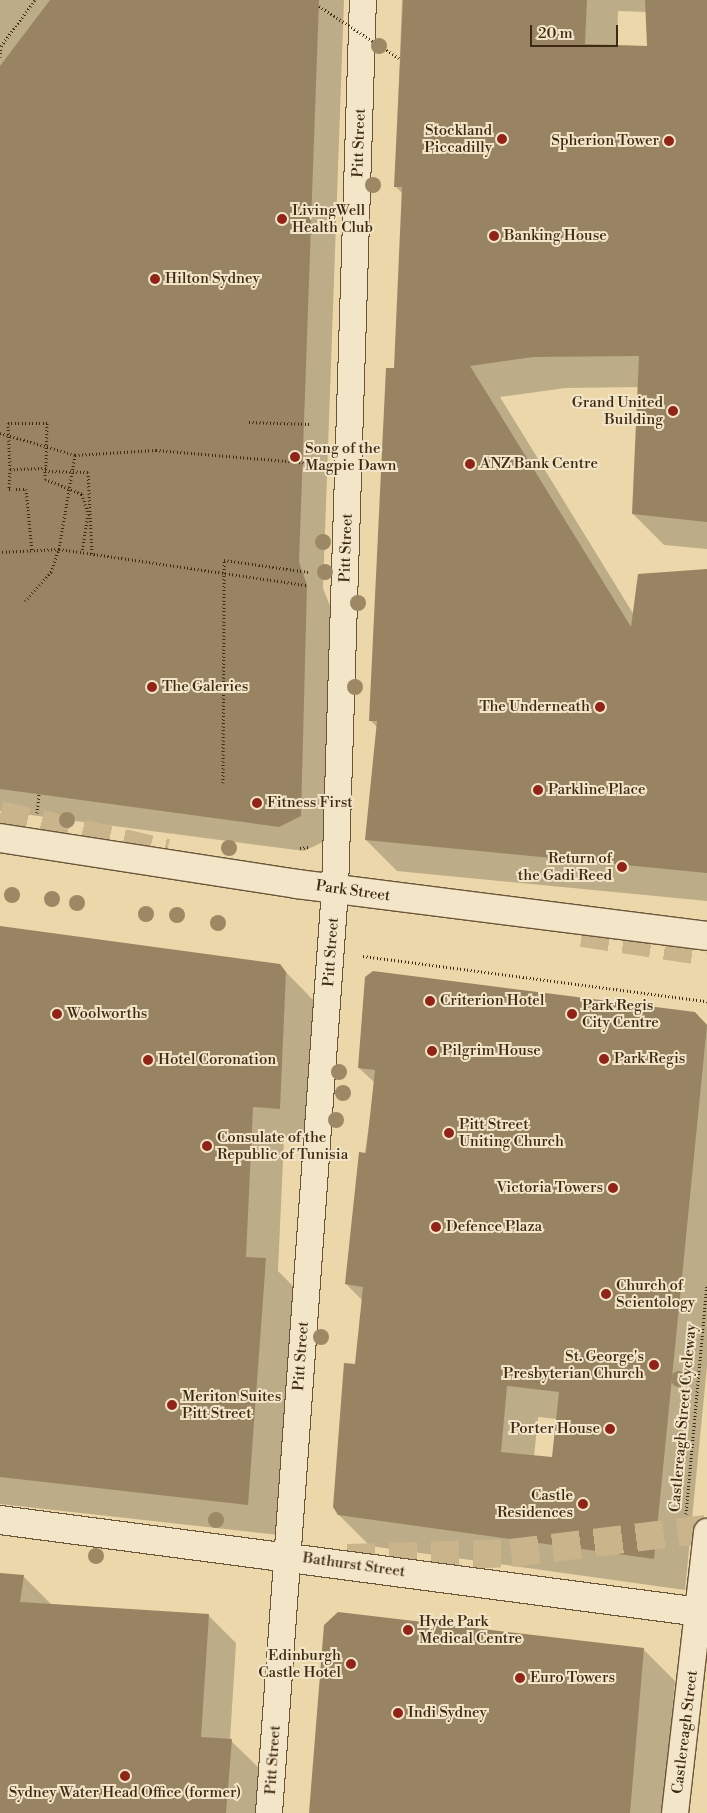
<!DOCTYPE html>
<style>
body{margin:0}
#map{position:relative;width:707px;height:1813px;overflow:hidden;background:#ecd7aa;font-family:"Libre Bodoni",serif}
div>[style]{position:absolute}
[style*='--x']{left:calc(var(--x)*1px);top:calc(var(--y)*1px);width:calc(var(--w)*1px);rotate:calc(var(--a)*1deg)}
.shadow>*{inset:0;background:#0003}
.building>*{inset:0;background:#988462}
.highway-tunnel>*{height:28px;margin-top:-14px;transform-origin:0;background:repeating-linear-gradient(90deg,#c9b48c 0 28px,transparent 0 42px)}
.path>*{height:3px;margin-top:-1.5px;transform-origin:0;background:repeating-linear-gradient(90deg,#3e2a13 0 1px,transparent 0 3.5px)}
.roads{filter:drop-shadow(1px 0 #6a5539) drop-shadow(-1px 0 #6a5539) drop-shadow(0 1px #6a5539) drop-shadow(0 -1px #6a5539)}
.street>*{height:26px;margin:-13px;padding:0 13px;transform-origin:13px;border-radius:13px;background:#f3e5c8}
.secondary>*{height:28px;margin:-14px;padding:0 14px;transform-origin:14px;border-radius:14px;background:#f3e5c8}
.path-bridge>*{height:3px;margin-top:-1.5px;transform-origin:0;background:repeating-linear-gradient(90deg,#3e2a13 0 1px,transparent 0 3.5px)}
.trees>*{width:16px;height:16px;margin:-8px;border-radius:50%;background:#9c8865}
.dots>*{width:14px;height:14px;translate:-50% -50%;box-sizing:border-box;border:2px solid #f3e5c8;border-radius:50%}
span{translate:-50% -50%;white-space:nowrap;text-align:center;line-height:1.15;-webkit-text-stroke:4px #f3e5c8;paint-order:stroke}
.poi-label{font-size:15px;color:#3e2a13}
.right{translate:-100% -50%;text-align:right}
.left{translate:0 -50%;text-align:left}
.street-label{font-size:15px;color:#3e2a13}
.scale{position:absolute;left:530px;top:25px;width:88px;height:22px;box-sizing:border-box;border:2px solid #3e2a13;border-top:0;padding-left:6px;font-size:15px;line-height:18px;white-space:nowrap;color:#3e2a13;-webkit-text-stroke:4px #f3e5c8;paint-order:stroke}
</style>
<div id="map">
<div class="shadow">
<i style="clip-path:polygon(0 0,344px 0,323px 588px,332px 611px,325px 841px,304px 851px,0 811px)"></i>
<i style="clip-path:polygon(evenodd,402px 0,707px 0,707px 549px,664px 545px,633px 514px,639px 387px,565px 388px,500px 397px,634px 615px,639px 575px,707px 571px,707px 901px,397px 871px,366px 840px,377px 727px,371px 721px,395px 369px,403px 194px,395px 186px,402px 0,618px 11px,647px 12px,648px 48px,617px 46px,618px 11px)"></i>
<i style="clip-path:polygon(0 927px,279px 965px,317px 1004px,311px 1139px,284px 1138px,278px 1271px,297px 1290px,279px 1535px,0 1504px)"></i>
<i style="clip-path:polygon(evenodd,694px 1013px,707px 1025px,707px 1366px,685px 1590px,370px 1546px,339px 1515px,363px 1301px,346px 1284px,375px 1083px,359px 1068px,694px 1013px,538px 1417px,558px 1419px,554px 1458px,534px 1457px,538px 1417px)"></i>
<i style="clip-path:polygon(0 1574px,23px 1576px,51px 1604px,209px 1616px,236px 1643px,230px 1740px,259px 1768px,255px 1813px,0 1813px)"></i>
<i style="clip-path:polygon(643px 1649px,675px 1681px,663px 1813px,311px 1813px)"></i>
</div>
<div class="building">
<i style="clip-path:polygon(50px 0,319px 0,299px 562px,307px 585px,301px 816px,279px 827px,0 789px,0 66px)"></i>
<i style="clip-path:polygon(403px 0,587px 0,585px 44px,647px 46px,645px 0,707px 0,707px 522px,632px 514px,639px 356px,533px 357px,470px 366px,631px 627px,638px 574px,707px 569px,707px 873px,365px 840px,377px 721px,369px 721px,386px 368px,394px 368px,402px 187px,394px 187px)"></i>
<i style="clip-path:polygon(0 926px,280px 964px,286px 972px,280px 1109px,253px 1107px,246px 1257px,266px 1258px,248px 1505px,0 1477px)"></i>
<i style="clip-path:polygon(evenodd,373px 971px,695px 1012px,707px 1025px,654px 1559px,338px 1515px,333px 1507px,344px 1363px,355px 1364px,363px 1287px,345px 1284px,359px 1152px,366px 1153px,375px 1070px,358px 1068px,365px 977px,373px 971px,507px 1386px,559px 1392px,552px 1457px,501px 1452px,507px 1386px)"></i>
<i style="clip-path:polygon(0 1573px,24px 1575px,20px 1602px,209px 1614px,201px 1737px,232px 1739px,226px 1813px,0 1813px)"></i>
<i style="clip-path:polygon(338px 1612px,644px 1648px,630px 1813px,309px 1813px,324px 1625px)"></i>
</div>
<div class="highway-tunnel">
<i style="--x:0;--y:815;--w:171;--a:12.8"></i>
<i style="--x:582;--y:933;--w:126;--a:8.6"></i>
<i style="--x:347;--y:1558;--w:164;--a:-1.7"></i>
<i style="--x:511;--y:1553;--w:197;--a:-7"></i>
</div>
<div class="path">
<i style="--x:0;--y:57;--w:11;--a:-85"></i>
<i style="--x:1;--y:46;--w:57;--a:-53.5"></i>
<i style="--x:249;--y:422;--w:63;--a:1.8"></i>
<i style="--x:0;--y:433;--w:78;--a:16.3"></i>
<i style="--x:75;--y:455;--w:95;--a:99.7"></i>
<i style="--x:59;--y:549;--w:59;--a:177.1"></i>
<i style="--x:75;--y:455;--w:81;--a:-3.5"></i>
<i style="--x:156;--y:450;--w:156;--a:4.8"></i>
<i style="--x:46;--y:468;--w:36;--a:178"></i>
<i style="--x:10;--y:469;--w:46;--a:-92.5"></i>
<i style="--x:8;--y:423;--w:39;--a:0"></i>
<i style="--x:47;--y:423;--w:45;--a:91.3"></i>
<i style="--x:46;--y:468;--w:3;--a:108"></i>
<i style="--x:45;--y:471;--w:8;--a:90"></i>
<i style="--x:45;--y:479;--w:40;--a:22"></i>
<i style="--x:82;--y:494;--w:21;--a:73"></i>
<i style="--x:88;--y:514;--w:38;--a:99"></i>
<i style="--x:10;--y:469;--w:20;--a:93"></i>
<i style="--x:9;--y:489;--w:17;--a:0"></i>
<i style="--x:26;--y:489;--w:62;--a:84.5"></i>
<i style="--x:45;--y:471;--w:43;--a:1.3"></i>
<i style="--x:88;--y:472;--w:83;--a:87.2"></i>
<i style="--x:224;--y:560;--w:85;--a:8.1"></i>
<i style="--x:25;--y:601;--w:39;--a:-48"></i>
<i style="--x:51;--y:572;--w:24;--a:-71"></i>
<i style="--x:59;--y:549;--w:251;--a:8.3"></i>
<i style="--x:223;--y:783;--w:223;--a:-89.7"></i>
<i style="--x:37;--y:813;--w:19;--a:-84"></i>
<i style="--x:300;--y:848;--w:9;--a:-6"></i>
<i style="--x:363;--y:956;--w:347;--a:7.5"></i>
<i style="--x:686;--y:1514;--w:230;--a:-84.8"></i>
</div>
<div class="roads">
<div class="street">
<i style="--x:269;--y:1813;--w:926;--a:-85.91"></i>
<i style="--x:335;--y:889;--w:889;--a:-88.2"></i>
<i style="--x:675;--y:1813;--w:283;--a:-83.5"></i>
</div>
<div class="secondary">
<i style="--x:0;--y:838;--w:301;--a:8.8"></i>
<i style="--x:297;--y:884;--w:413;--a:7.2"></i>
<i style="--x:0;--y:1520;--w:713;--a:7.49"></i>
</div>
</div>
<div class="path-bridge">
<i style="--x:319;--y:6;--w:97;--a:33.2"></i>
</div>
<div class="trees">
<i style="left:379px;top:46px"></i>
<i style="left:373px;top:185px"></i>
<i style="left:323px;top:542px"></i>
<i style="left:325px;top:572px"></i>
<i style="left:358px;top:603px"></i>
<i style="left:355px;top:687px"></i>
<i style="left:67px;top:820px"></i>
<i style="left:229px;top:848px"></i>
<i style="left:12px;top:895px"></i>
<i style="left:52px;top:899px"></i>
<i style="left:77px;top:903px"></i>
<i style="left:146px;top:914px"></i>
<i style="left:177px;top:915px"></i>
<i style="left:218px;top:923px"></i>
<i style="left:339px;top:1072px"></i>
<i style="left:343px;top:1093px"></i>
<i style="left:336px;top:1120px"></i>
<i style="left:321px;top:1337px"></i>
<i style="left:679px;top:1379px"></i>
<i style="left:216px;top:1520px"></i>
<i style="left:96px;top:1556px"></i>
</div>
<div class="dots">
<i style="left:502px;top:139px;background:#8f2418"></i>
<i style="left:669px;top:141px;background:#8f2418"></i>
<i style="left:282px;top:219px;background:#8f2418"></i>
<i style="left:494px;top:236px;background:#8f2418"></i>
<i style="left:155px;top:279px;background:#8f2418"></i>
<i style="left:673px;top:411px;background:#8f2418"></i>
<i style="left:295px;top:457px;background:#8f2418"></i>
<i style="left:470px;top:464px;background:#8f2418"></i>
<i style="left:152px;top:687px;background:#8f2418"></i>
<i style="left:600px;top:707px;background:#8f2418"></i>
<i style="left:538px;top:790px;background:#8f2418"></i>
<i style="left:257px;top:803px;background:#8f2418"></i>
<i style="left:622px;top:867px;background:#8f2418"></i>
<i style="left:430px;top:1001px;background:#8f2418"></i>
<i style="left:57px;top:1014px;background:#8f2418"></i>
<i style="left:572px;top:1014px;background:#8f2418"></i>
<i style="left:432px;top:1051px;background:#8f2418"></i>
<i style="left:604px;top:1059px;background:#8f2418"></i>
<i style="left:148px;top:1060px;background:#8f2418"></i>
<i style="left:449px;top:1133px;background:#8f2418"></i>
<i style="left:207px;top:1146px;background:#8f2418"></i>
<i style="left:613px;top:1188px;background:#8f2418"></i>
<i style="left:436px;top:1227px;background:#8f2418"></i>
<i style="left:606px;top:1294px;background:#8f2418"></i>
<i style="left:654px;top:1365px;background:#8f2418"></i>
<i style="left:172px;top:1405px;background:#8f2418"></i>
<i style="left:610px;top:1429px;background:#8f2418"></i>
<i style="left:583px;top:1504px;background:#8f2418"></i>
<i style="left:408px;top:1630px;background:#8f2418"></i>
<i style="left:351px;top:1664px;background:#8f2418"></i>
<i style="left:520px;top:1678px;background:#8f2418"></i>
<i style="left:398px;top:1713px;background:#8f2418"></i>
<i style="left:125px;top:1776px;background:#8f2418"></i>
</div>
<div class="poi-label">
<span class="right" style="left:492px;top:139px">Stockland<br>Piccadilly</span>
<span class="right" style="left:659px;top:141px">Spherion Tower</span>
<span class="left" style="left:292px;top:219px">LivingWell<br>Health Club</span>
<span class="left" style="left:504px;top:236px">Banking House</span>
<span class="left" style="left:165px;top:279px">Hilton Sydney</span>
<span class="right" style="left:663px;top:411px">Grand United<br>Building</span>
<span class="left" style="left:305px;top:457px">Song of the<br>Magpie Dawn</span>
<span class="left" style="left:480px;top:464px">ANZ Bank Centre</span>
<span class="left" style="left:162px;top:687px">The Galeries</span>
<span class="right" style="left:590px;top:707px">The Underneath</span>
<span class="left" style="left:548px;top:790px">Parkline Place</span>
<span class="left" style="left:267px;top:803px">Fitness First</span>
<span class="right" style="left:612px;top:867px">Return of<br>the Gadi Reed</span>
<span class="left" style="left:440px;top:1001px">Criterion Hotel</span>
<span class="left" style="left:582px;top:1014px">Park Regis<br>City Centre</span>
<span class="left" style="left:67px;top:1014px">Woolworths</span>
<span class="left" style="left:442px;top:1051px">Pilgrim House</span>
<span class="left" style="left:614px;top:1059px">Park Regis</span>
<span class="left" style="left:158px;top:1060px">Hotel Coronation</span>
<span class="left" style="left:459px;top:1133px">Pitt Street<br>Uniting Church</span>
<span class="left" style="left:217px;top:1146px">Consulate of the<br>Republic of Tunisia</span>
<span class="right" style="left:603px;top:1188px">Victoria Towers</span>
<span class="left" style="left:446px;top:1227px">Defence Plaza</span>
<span class="left" style="left:616px;top:1294px">Church of<br>Scientology</span>
<span class="right" style="left:644px;top:1365px">St. George's<br>Presbyterian Church</span>
<span class="left" style="left:182px;top:1405px">Meriton Suites<br>Pitt Street</span>
<span class="right" style="left:600px;top:1429px">Porter House</span>
<span class="right" style="left:573px;top:1504px">Castle<br>Residences</span>
<span class="left" style="left:419px;top:1630px">Hyde Park<br>Medical Centre</span>
<span class="right" style="left:341px;top:1664px">Edinburgh<br>Castle Hotel</span>
<span class="left" style="left:530px;top:1678px">Euro Towers</span>
<span class="left" style="left:408px;top:1713px">Indi Sydney</span>
<span style="left:125px;top:1793px">Sydney Water Head Office (former)</span>
</div>
<div class="street-label">
<span style="left:359px;top:143px;rotate:-88deg">Pitt Street</span>
<span style="left:346px;top:548px;rotate:-88deg">Pitt Street</span>
<span style="left:353px;top:891px;rotate:8deg">Park Street</span>
<span style="left:331px;top:952px;rotate:-86deg">Pitt Street</span>
<span style="left:301px;top:1356px;rotate:-86deg">Pitt Street</span>
<span style="left:683px;top:1418px;rotate:-85deg">Castlereagh Street Cycleway</span>
<span style="left:354px;top:1565px;rotate:8deg">Bathurst Street</span>
<span style="left:685px;top:1732px;rotate:-83deg">Castlereagh Street</span>
<span style="left:273px;top:1760px;rotate:-86deg">Pitt Street</span>
</div>
<div class="scale">20 m</div>
</div>
